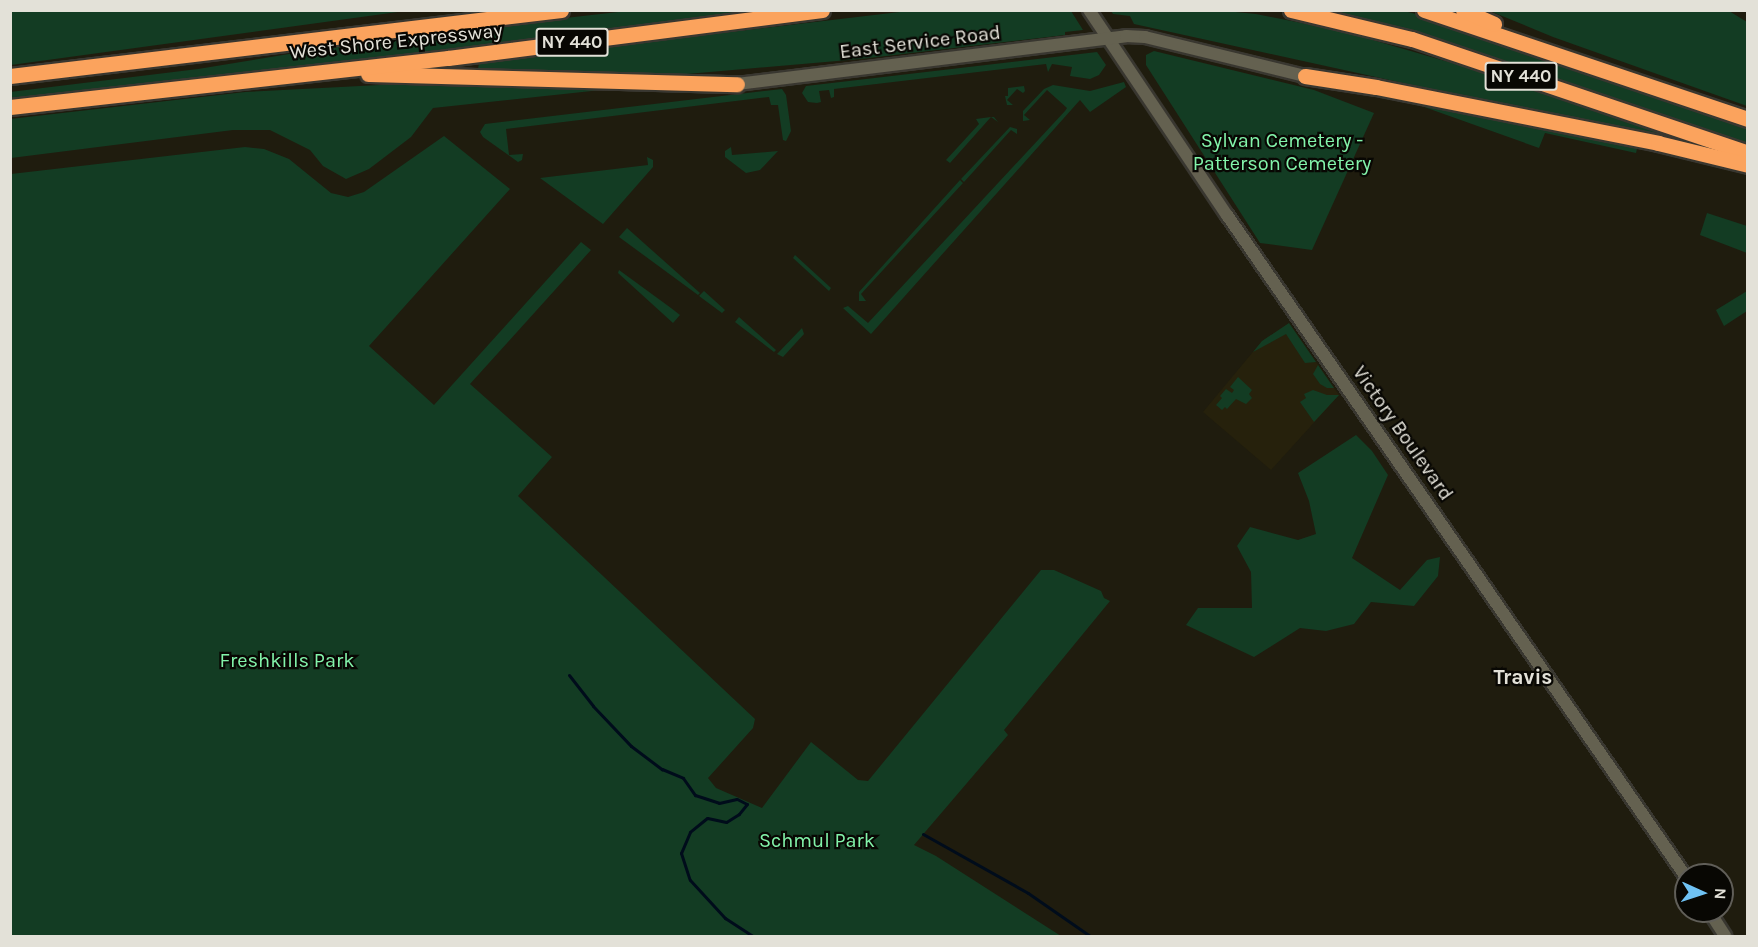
<!DOCTYPE html>
<style>
body{margin:0}
#map{position:relative;width:1758px;height:947px;overflow:hidden;background:#1f1c0e;font-family:Karla,sans-serif}
div>[style]{position:absolute}
[style*='--x']{left:calc(var(--x)*1px);top:calc(var(--y)*1px);width:calc(var(--w)*1px);rotate:calc(var(--a)*1deg)}
.built>*{inset:0;background:#26210c}
.green>*{inset:0;background:#133c23}
.stream>*{height:3px;margin:-1.5px;padding:0 1.5px;transform-origin:1.5px;border-radius:1.5px;background:#000c1b}
.roads{filter:drop-shadow(2px 0 #393730) drop-shadow(-2px 0 #393730) drop-shadow(0 2px #393730) drop-shadow(0 -2px #393730)}
.secondary>*{height:12px;margin:-6px;padding:0 6px;transform-origin:6px;border-radius:6px;background:#646150}
.motorway>*{height:15px;margin:-7.5px;padding:0 7.5px;transform-origin:7.5px;border-radius:7.5px;background:#fba35d}
span{translate:-50% -50%;white-space:nowrap;text-align:center;line-height:1.15;-webkit-text-stroke:4.5px #080703;paint-order:stroke}
.shield-label span{padding:2px 4px;background:#080703;border:2px solid;border-radius:4px;-webkit-text-stroke-width:0}
.shield-label{font-size:18px;color:#e3e1d8;font-weight:700}
.street-label{font-size:20px;color:#e3e1d8}
.park-label{font-size:20px;color:#83f4aa}
.neighbourhood-label{font-size:21px;color:#e3e1d8;font-weight:700}
.frame{position:absolute;inset:0;border:12px solid #e3e1d8;pointer-events:none}
.north{position:absolute;left:1674px;top:863px;width:60px;height:60px;box-sizing:border-box;background:#080703;border:2px solid #605e58;border-radius:50%;rotate:93deg;font-size:16px;font-weight:700;line-height:24px;text-align:center;color:#e3e1d8}
.north::after{content:'';display:block;margin:auto;width:21px;height:27px;background:#6fc2f4;clip-path:polygon(50% 0,100% 100%,50% 72%,0 100%)}
</style>
<div id="map">
<div class="built">
<i style="clip-path:polygon(1289px 323px,1339px 395px,1271px 470px,1203px 412px,1262px 341px)"></i>
</div>
<div class="green">
<i style="clip-path:polygon(10px 11px,11px 10px,405px 11px,11px 65px)"></i>
<i style="clip-path:polygon(627px 11px,772px 11px,11px 100px,10px 92px,198px 69px,380px 39px)"></i>
<i style="clip-path:polygon(908px 11px,1071px 11px,1083px 30px,1065px 32px,1065px 35px,860px 59px,687px 74px,630px 77px,478px 68px,479px 64px,571px 51px)"></i>
<i style="clip-path:polygon(1111px 11px,1225px 11px,1256px 14px,1342px 31px,1469px 68px,1671px 137px,1676px 143px,1134px 24px,1130px 16px,1113px 14px)"></i>
<i style="clip-path:polygon(1319px 11px,1404px 11px,1420px 15px,1747px 125px,1747px 145px,1524px 70px,1355px 17px)"></i>
<i style="clip-path:polygon(1490px 11px,1729px 11px,1747px 22px,1747px 106px,1553px 37px)"></i>
<i style="clip-path:polygon(1154px 51px,1314px 90px,1374px 113px,1312px 250px,1260px 243px,1146px 65px,1146px 55px)"></i>
<i style="clip-path:polygon(1097px 52px,1106px 65px,1099px 75px,1090px 79px,1070px 76px,1072px 67px,1052px 64px,1048px 72px,1046px 64px,834px 89px,834px 97px,831px 98px,829px 90px,819px 91px,821px 102px,817px 103px,808px 102px,802px 93px,806px 86px)"></i>
<i style="clip-path:polygon(1124px 82px,1126px 87px,1090px 112px,1080px 100px,871px 334px,843px 308px,848px 306px,868px 323px,1065px 111px,1067px 108px,1047px 90px,1024px 115px,1030px 120px,1023px 121px,1023px 111px,1044px 89px,1053px 85px,1090px 91px)"></i>
<i style="clip-path:polygon(418px 83px,601px 86px,601px 90px,433px 108px,411px 137px,369px 169px,346px 179px,323px 166px,310px 150px,270px 130px,233px 130px,11px 158px,10px 119px,245px 92px)"></i>
<i style="clip-path:polygon(1024px 86px,1025px 91px,1023px 93px,1017px 89px,1007px 100px,1013px 105px,1007px 105px,1005px 96px,1008px 96px,1008px 88px)"></i>
<i style="clip-path:polygon(782px 89px,786px 95px,791px 131px,786px 141px,783px 140px,778px 105px,771px 105px,769px 97px,506px 129px,509px 155px,523px 154px,522px 160px,518px 162px,483px 137px,480px 132px,485px 124px)"></i>
<i style="clip-path:polygon(1382px 92px,1623px 142px,1637px 149px,1636px 153px,1545px 133px,1539px 148px)"></i>
<i style="clip-path:polygon(991px 117px,950px 163px,946px 160px,979px 124px,976px 119px,991px 117px,994px 117px,998px 122px)"></i>
<i style="clip-path:polygon(1010px 127px,1017px 129px,1017px 134px,1011px 130px,964px 182px,961px 179px)"></i>
<i style="clip-path:polygon(444px 136px,510px 189px,369px 346px,434px 405px,581px 242px,591px 250px,470px 384px,552px 457px,518px 496px,755px 719px,753px 728px,708px 778px,716px 788px,762px 808px,811px 742px,858px 780px,868px 781px,1041px 570px,1054px 570px,1101px 591px,1104px 598px,1110px 601px,1004px 730px,1008px 735px,914px 845px,936px 856px,1061px 936px,11px 936px,11px 174px,245px 147px,264px 149px,289px 159px,331px 193px,348px 197px,364px 192px)"></i>
<i style="clip-path:polygon(731px 147px,732px 155px,778px 151px,760px 170px,746px 173px,725px 157px,725px 151px)"></i>
<i style="clip-path:polygon(647px 157px,653px 160px,653px 167px,603px 224px,540px 178px,648px 165px)"></i>
<i style="clip-path:polygon(960px 180px,963px 183px,861px 294px,866px 301px,859px 301px,859px 292px)"></i>
<i style="clip-path:polygon(1707px 213px,1747px 226px,1747px 253px,1700px 235px)"></i>
<i style="clip-path:polygon(627px 228px,700px 293px,698px 295px,619px 237px)"></i>
<i style="clip-path:polygon(795px 255px,831px 288px,829px 291px,793px 258px)"></i>
<i style="clip-path:polygon(619px 270px,671px 308px,680px 315px,673px 323px,618px 273px)"></i>
<i style="clip-path:polygon(704px 291px,725px 310px,722px 313px,699px 296px)"></i>
<i style="clip-path:polygon(1747px 291px,1747px 311px,1724px 326px,1716px 310px)"></i>
<i style="clip-path:polygon(739px 317px,776px 350px,774px 352px,735px 322px)"></i>
<i style="clip-path:polygon(1289px 323px,1316px 362px,1305px 363px,1286px 334px,1253px 352px,1262px 341px)"></i>
<i style="clip-path:polygon(802px 328px,804px 334px,783px 357px,777px 354px)"></i>
<i style="clip-path:polygon(1318px 365px,1334px 388px,1327px 388px,1320px 384px,1313px 374px)"></i>
<i style="clip-path:polygon(1238px 377px,1252px 390px,1249px 394px,1252px 398px,1246px 404px,1236px 399px,1227px 409px,1225px 407px,1222px 410px,1216px 405px,1222px 398px,1220px 396px,1226px 389px,1232px 393px,1234px 390px,1230px 387px)"></i>
<i style="clip-path:polygon(1313px 390px,1327px 395px,1339px 395px,1314px 422px,1300px 402px,1306px 398px,1304px 394px)"></i>
<i style="clip-path:polygon(1356px 435px,1372px 451px,1388px 475px,1352px 558px,1400px 590px,1427px 560px,1440px 557px,1438px 576px,1414px 606px,1371px 602px,1354px 624px,1326px 631px,1300px 628px,1254px 657px,1186px 625px,1198px 608px,1252px 608px,1251px 572px,1237px 546px,1250px 527px,1298px 540px,1316px 534px,1309px 501px,1298px 473px)"></i>
</div>
<div class="stream">
<i style="--x:569;--y:675;--w:39;--a:52"></i>
<i style="--x:593;--y:706;--w:55;--a:46.5"></i>
<i style="--x:631;--y:746;--w:39;--a:37"></i>
<i style="--x:662;--y:769;--w:23;--a:23"></i>
<i style="--x:683;--y:778;--w:21;--a:55"></i>
<i style="--x:695;--y:795;--w:25;--a:18"></i>
<i style="--x:719;--y:803;--w:18;--a:-13"></i>
<i style="--x:737;--y:799;--w:11;--a:27"></i>
<i style="--x:747;--y:804;--w:13;--a:129"></i>
<i style="--x:739;--y:814;--w:15;--a:148"></i>
<i style="--x:726;--y:822;--w:19;--a:-168"></i>
<i style="--x:707;--y:818;--w:22;--a:141"></i>
<i style="--x:690;--y:832;--w:23;--a:113"></i>
<i style="--x:681;--y:853;--w:28;--a:72"></i>
<i style="--x:690;--y:880;--w:52;--a:47.4"></i>
<i style="--x:725;--y:918;--w:33;--a:33"></i>
<i style="--x:923;--y:834;--w:120;--a:29.3"></i>
<i style="--x:1028;--y:893;--w:75;--a:34.7"></i>
</div>
<div class="roads">
<div class="secondary">
<i style="--x:1089;--y:10;--w:247;--a:56.1"></i>
<i style="--x:1227;--y:215;--w:806;--a:55.26"></i>
<i style="--x:737;--y:84;--w:392;--a:-7"></i>
<i style="--x:1126;--y:36;--w:19;--a:3"></i>
<i style="--x:1145;--y:37;--w:165;--a:13.7"></i>
<i style="--x:1709;--y:911;--w:30;--a:57"></i>
</div>
<div class="motorway">
<i style="--x:1291;--y:10;--w:124;--a:13.5"></i>
<i style="--x:1412;--y:39;--w:355;--a:18.7"></i>
<i style="--x:1424;--y:10;--w:342;--a:18.6"></i>
<i style="--x:1463;--y:10;--w:34;--a:24"></i>
<i style="--x:368;--y:74;--w:369;--a:1.6"></i>
<i style="--x:10;--y:76;--w:555;--a:-6.83"></i>
<i style="--x:1305;--y:76;--w:72;--a:8.8"></i>
<i style="--x:1376;--y:87;--w:288;--a:11.2"></i>
<i style="--x:1658;--y:143;--w:93;--a:13.7"></i>
<i style="--x:10;--y:107;--w:441;--a:-6.4"></i>
<i style="--x:448;--y:58;--w:377;--a:-7.3"></i>
</div>
</div>
<div class="shield-label">
<span style="left:572px;top:42px">NY 440</span>
<span style="left:1521px;top:76px">NY 440</span>
</div>
<div class="street-label">
<span style="left:396px;top:41px;rotate:-6deg">West Shore Expressway</span>
<span style="left:920px;top:42px;rotate:-7deg">East Service Road</span>
<span style="left:1403px;top:433px;rotate:55deg">Victory Boulevard</span>
</div>
<div class="park-label">
<span style="left:1282px;top:152px">Sylvan Cemetery -<br>Patterson Cemetery</span>
<span style="left:287px;top:660px">Freshkills Park</span>
<span style="left:817px;top:840px">Schmul Park</span>
</div>
<div class="neighbourhood-label">
<span style="left:1523px;top:677px">Travis</span>
</div>
<div class="frame"></div>
<div class="north">N</div>
</div>
